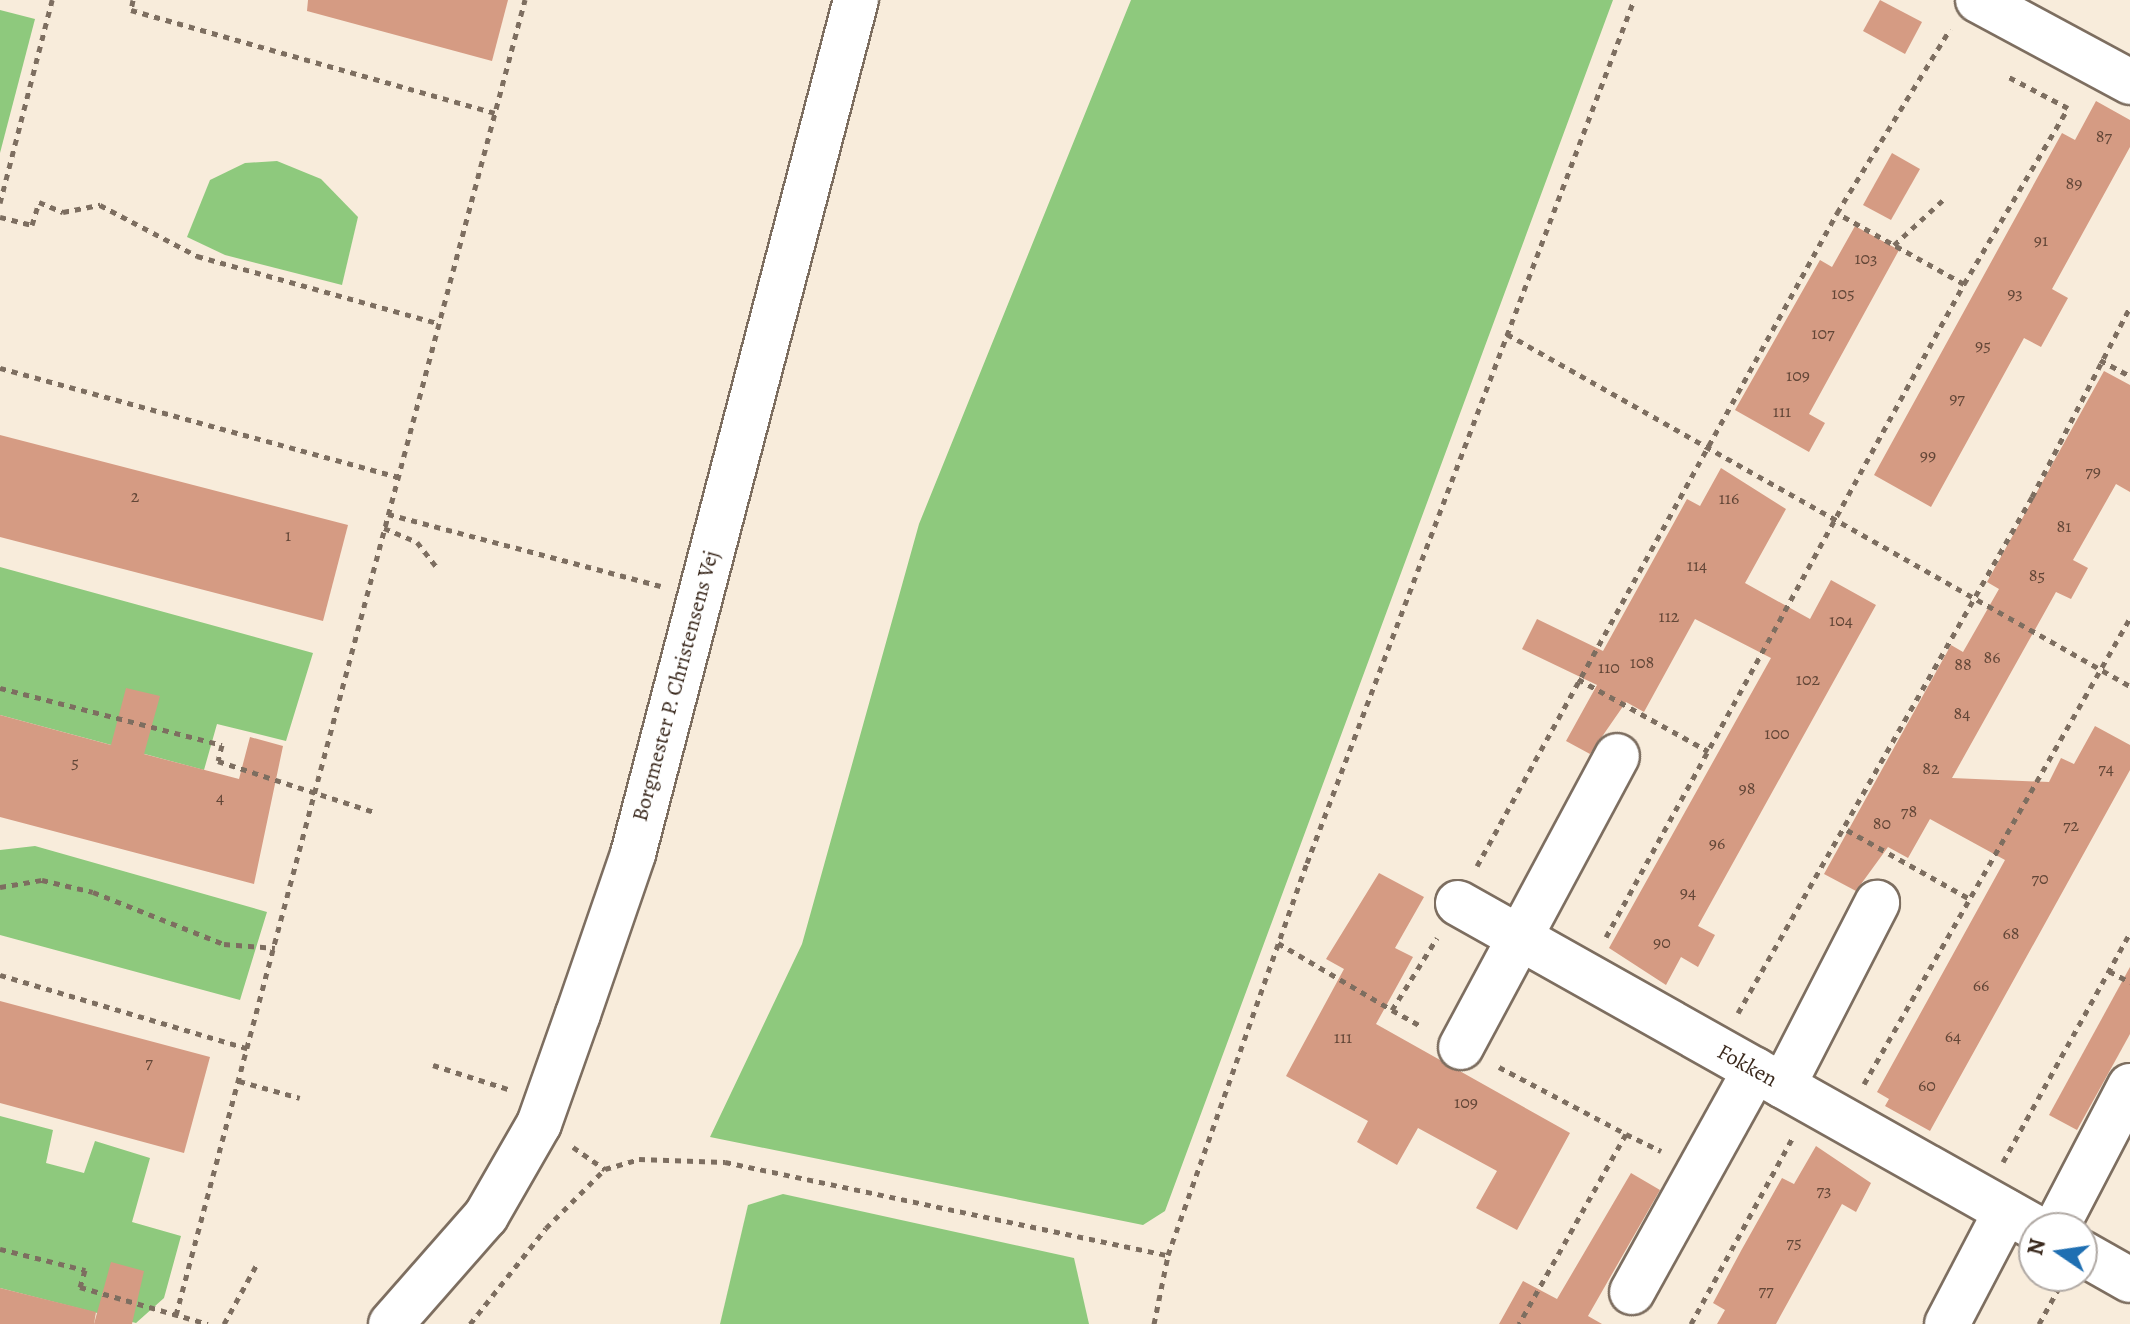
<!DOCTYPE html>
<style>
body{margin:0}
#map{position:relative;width:2130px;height:1324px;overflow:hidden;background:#f8ecdb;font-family:Alegreya,serif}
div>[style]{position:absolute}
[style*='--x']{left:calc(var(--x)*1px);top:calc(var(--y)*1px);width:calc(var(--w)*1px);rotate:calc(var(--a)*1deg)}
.green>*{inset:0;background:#8ec97d}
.building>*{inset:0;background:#d59b83}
.path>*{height:5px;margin-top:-2.5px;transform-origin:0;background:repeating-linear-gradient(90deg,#7d6e60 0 6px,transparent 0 12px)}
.roads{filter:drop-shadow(2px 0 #7d6e60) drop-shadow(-2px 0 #7d6e60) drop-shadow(0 2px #7d6e60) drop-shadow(0 -2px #7d6e60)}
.minor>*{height:44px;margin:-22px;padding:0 22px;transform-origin:22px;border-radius:22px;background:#fff}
span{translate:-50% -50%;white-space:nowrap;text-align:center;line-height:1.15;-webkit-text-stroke:7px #fff;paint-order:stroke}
.number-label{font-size:18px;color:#624637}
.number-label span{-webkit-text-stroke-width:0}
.street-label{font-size:22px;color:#3b2a1e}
.north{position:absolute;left:2018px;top:1212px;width:80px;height:80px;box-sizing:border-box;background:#fff;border:2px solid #b1aaa5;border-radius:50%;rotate:283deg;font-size:22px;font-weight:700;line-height:32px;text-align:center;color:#3b2a1e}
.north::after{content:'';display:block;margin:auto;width:28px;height:36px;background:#1f6fb2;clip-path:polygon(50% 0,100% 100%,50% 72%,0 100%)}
</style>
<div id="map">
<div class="green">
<i style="clip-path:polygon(1131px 0,1613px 0,1165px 1211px,1143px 1225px,710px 1137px,802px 944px,919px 524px)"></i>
<i style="clip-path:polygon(0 10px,35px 19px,0 153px)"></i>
<i style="clip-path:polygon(277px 161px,321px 179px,358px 217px,342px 285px,225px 255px,187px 237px,210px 180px,245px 163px)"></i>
<i style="clip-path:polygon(0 567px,313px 653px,286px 741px,217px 724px,204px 770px,0 715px)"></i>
<i style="clip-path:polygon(35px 846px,267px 912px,240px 1000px,0 935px,0 887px,7px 885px,0 886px,0 850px)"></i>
<i style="clip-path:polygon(0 1116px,53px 1130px,46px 1163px,84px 1173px,95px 1141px,150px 1158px,132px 1222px,181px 1236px,164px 1298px,136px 1323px,0 1288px)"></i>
<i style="clip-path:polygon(783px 1194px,1074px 1258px,1089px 1324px,720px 1324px,748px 1205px)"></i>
</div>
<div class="building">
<i style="clip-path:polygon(308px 0,508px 0,492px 61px,307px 11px)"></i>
<i style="clip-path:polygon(1880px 0,1922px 22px,1905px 54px,1863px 31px)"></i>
<i style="clip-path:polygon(2096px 101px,2130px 120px,2130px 147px,2052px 289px,2068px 298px,2041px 347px,2024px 338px,1931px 507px,1874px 475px,2062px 133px,2075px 140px)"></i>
<i style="clip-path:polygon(1892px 153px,1920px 169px,1891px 220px,1863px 205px)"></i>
<i style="clip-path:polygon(1855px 226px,1899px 250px,1809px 414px,1825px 423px,1809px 452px,1735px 410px,1820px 260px,1832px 267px)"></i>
<i style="clip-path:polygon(2104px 371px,2130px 385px,2130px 492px,2116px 484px,2073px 560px,2088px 568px,2071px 599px,2056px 592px,1952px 778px,2049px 782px,2061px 758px,2074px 764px,2095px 726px,2130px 745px,2130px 770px,1930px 1131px,1885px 1106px,1889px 1099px,1877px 1092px,2005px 860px,1930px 819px,1908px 858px,1888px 847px,1856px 891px,1824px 874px,1951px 645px,1963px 652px,1999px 589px,1987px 582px)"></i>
<i style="clip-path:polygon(0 435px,348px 525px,323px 621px,0 537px)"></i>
<i style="clip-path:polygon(1721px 468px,1786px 509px,1745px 583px,1810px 619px,1831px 580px,1876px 605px,1698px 926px,1715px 935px,1698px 967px,1681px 957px,1666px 985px,1609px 948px,1771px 658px,1695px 619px,1644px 712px,1626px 702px,1590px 754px,1566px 741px,1597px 685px,1522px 649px,1537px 619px,1603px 651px,1687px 499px,1700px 506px)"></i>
<i style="clip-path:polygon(126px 688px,160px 696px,144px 754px,239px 779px,250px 737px,283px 746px,254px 884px,0 817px,0 715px,111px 745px)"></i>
<i style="clip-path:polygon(1379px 873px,1424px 897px,1395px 948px,1413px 957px,1376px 1024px,1570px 1133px,1517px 1230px,1476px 1208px,1497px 1171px,1418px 1128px,1397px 1165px,1357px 1142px,1368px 1121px,1286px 1076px,1344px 969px,1326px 959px)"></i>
<i style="clip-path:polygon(2130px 967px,2130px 1034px,2077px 1130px,2049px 1115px)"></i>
<i style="clip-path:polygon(0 1001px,210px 1057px,184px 1153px,0 1103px)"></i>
<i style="clip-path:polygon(1816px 1146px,1871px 1183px,1856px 1212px,1842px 1204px,1776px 1324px,1717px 1324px,1725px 1310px,1713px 1303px,1742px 1249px,1782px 1178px,1794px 1184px)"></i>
<i style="clip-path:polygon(1631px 1173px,1660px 1190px,1588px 1316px,1602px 1324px,1499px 1324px,1523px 1281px,1557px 1299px)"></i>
<i style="clip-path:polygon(111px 1262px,144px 1271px,132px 1324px,94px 1324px)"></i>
<i style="clip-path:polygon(0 1288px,96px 1312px,94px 1324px,0 1324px)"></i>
</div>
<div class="path">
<i style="--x:133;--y:0;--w:10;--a:101"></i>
<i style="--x:131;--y:10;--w:378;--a:15.8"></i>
<i style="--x:0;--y:203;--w:210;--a:-75.6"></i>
<i style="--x:0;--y:217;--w:33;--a:14"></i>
<i style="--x:32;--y:225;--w:24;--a:-73"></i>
<i style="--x:39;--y:202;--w:26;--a:23"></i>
<i style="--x:63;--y:212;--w:38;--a:-11"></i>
<i style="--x:100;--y:205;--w:110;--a:27.7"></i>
<i style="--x:197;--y:256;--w:249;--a:15.6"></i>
<i style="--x:1894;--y:245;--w:68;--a:-42.6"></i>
<i style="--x:1964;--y:284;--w:204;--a:-59.4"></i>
<i style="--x:2068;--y:108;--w:69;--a:-152.3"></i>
<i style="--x:1507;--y:334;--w:716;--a:29.47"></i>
<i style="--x:2100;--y:360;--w:34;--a:28"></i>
<i style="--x:0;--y:368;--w:413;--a:15.3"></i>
<i style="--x:388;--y:514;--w:282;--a:14.8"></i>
<i style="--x:384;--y:528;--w:36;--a:23"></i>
<i style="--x:417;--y:542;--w:33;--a:52"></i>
<i style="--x:1578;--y:679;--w:149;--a:29"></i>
<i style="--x:0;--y:688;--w:229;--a:14.4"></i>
<i style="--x:222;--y:745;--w:16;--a:104"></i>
<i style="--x:218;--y:761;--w:164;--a:18.1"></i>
<i style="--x:1847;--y:830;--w:139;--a:29.3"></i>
<i style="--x:1477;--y:866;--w:746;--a:-61.13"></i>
<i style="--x:1837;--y:213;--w:216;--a:-58.4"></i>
<i style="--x:0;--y:887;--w:43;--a:-9.5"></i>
<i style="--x:42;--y:880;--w:52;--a:13.2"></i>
<i style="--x:93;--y:892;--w:141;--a:21.7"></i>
<i style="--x:224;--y:944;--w:51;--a:4.5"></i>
<i style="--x:1606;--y:937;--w:745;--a:-61.27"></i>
<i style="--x:1964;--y:284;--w:145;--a:-150.8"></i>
<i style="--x:1278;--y:943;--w:132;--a:30.4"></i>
<i style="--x:1392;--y:1010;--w:85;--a:-58"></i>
<i style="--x:2109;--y:971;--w:24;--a:28"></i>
<i style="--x:0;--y:975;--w:258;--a:16.5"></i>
<i style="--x:1392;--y:1010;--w:35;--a:29"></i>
<i style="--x:1738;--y:1013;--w:594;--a:-60.33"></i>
<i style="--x:2032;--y:497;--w:214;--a:-62.7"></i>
<i style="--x:433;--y:1065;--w:79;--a:17.7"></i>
<i style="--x:1499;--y:1067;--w:144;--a:27.8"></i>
<i style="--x:1626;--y:1134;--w:218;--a:119.4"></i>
<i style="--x:239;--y:1081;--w:63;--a:15.6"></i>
<i style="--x:1864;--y:1084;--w:537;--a:-60.28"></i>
<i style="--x:1626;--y:1134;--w:39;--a:26"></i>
<i style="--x:573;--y:1147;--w:39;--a:35"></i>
<i style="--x:2003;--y:1162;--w:262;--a:-61"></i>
<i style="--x:0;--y:1249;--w:88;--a:13.9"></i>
<i style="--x:85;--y:1270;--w:18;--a:106"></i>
<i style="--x:80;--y:1287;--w:133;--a:16.1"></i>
<i style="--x:176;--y:1315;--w:1361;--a:-75.14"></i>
<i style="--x:224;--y:1324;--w:68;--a:-61.2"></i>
<i style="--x:470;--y:1324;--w:122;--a:-51.6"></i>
<i style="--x:546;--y:1228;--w:83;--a:-45"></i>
<i style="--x:605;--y:1169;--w:35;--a:-16"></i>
<i style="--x:639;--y:1159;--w:86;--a:2"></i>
<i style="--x:725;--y:1162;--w:453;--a:11.9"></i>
<i style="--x:1154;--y:1324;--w:70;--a:-78.5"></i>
<i style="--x:1168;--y:1255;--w:416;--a:-70.5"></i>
<i style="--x:1307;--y:863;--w:923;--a:-69.25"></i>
<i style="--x:1691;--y:1324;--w:211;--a:-61.4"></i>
<i style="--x:2039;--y:1324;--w:43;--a:-61.1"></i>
</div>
<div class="roads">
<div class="minor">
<i style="--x:1978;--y:0;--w:173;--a:28.3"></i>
<i style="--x:1458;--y:903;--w:663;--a:29.35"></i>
<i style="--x:1461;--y:1047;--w:330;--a:-61.8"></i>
<i style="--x:1783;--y:1086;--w:206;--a:-62.8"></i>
<i style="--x:2056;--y:1228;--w:160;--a:-62.5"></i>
<i style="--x:2082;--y:1253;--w:55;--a:29.4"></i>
<i style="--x:1632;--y:1292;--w:254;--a:-61"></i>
<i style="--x:391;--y:1324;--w:144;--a:-48.7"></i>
<i style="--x:486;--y:1216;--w:106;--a:-60.1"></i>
<i style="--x:539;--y:1124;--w:117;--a:-70.5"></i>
<i style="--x:578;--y:1014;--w:169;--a:-71"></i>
<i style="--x:633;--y:854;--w:883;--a:-75.37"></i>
<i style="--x:1947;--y:1324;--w:127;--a:-62.4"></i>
</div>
</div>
<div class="number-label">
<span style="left:2104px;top:136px">87</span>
<span style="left:2074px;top:183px">89</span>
<span style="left:2041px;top:240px">91</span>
<span style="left:1866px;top:258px">103</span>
<span style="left:1843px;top:293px">105</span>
<span style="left:2015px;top:293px">93</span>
<span style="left:1823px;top:333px">107</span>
<span style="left:1983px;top:345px">95</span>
<span style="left:1798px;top:375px">109</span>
<span style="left:1957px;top:398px">97</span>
<span style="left:1782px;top:411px">111</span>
<span style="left:1928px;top:455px">99</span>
<span style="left:2093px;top:471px">79</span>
<span style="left:135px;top:496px">2</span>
<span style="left:1729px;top:498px">116</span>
<span style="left:2064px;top:526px">81</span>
<span style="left:288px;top:535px">1</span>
<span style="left:1697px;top:565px">114</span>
<span style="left:2037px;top:575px">85</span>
<span style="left:1669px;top:616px">112</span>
<span style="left:1841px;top:620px">104</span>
<span style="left:1992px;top:657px">86</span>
<span style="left:1642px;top:662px">108</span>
<span style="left:1963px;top:664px">88</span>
<span style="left:1609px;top:667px">110</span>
<span style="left:1808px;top:679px">102</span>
<span style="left:1962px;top:713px">84</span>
<span style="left:1777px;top:733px">100</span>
<span style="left:75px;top:762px">5</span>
<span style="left:1931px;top:768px">82</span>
<span style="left:2106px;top:768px">74</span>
<span style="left:1747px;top:788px">98</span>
<span style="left:220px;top:797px">4</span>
<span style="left:1909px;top:811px">78</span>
<span style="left:1882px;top:823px">80</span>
<span style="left:2071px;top:825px">72</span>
<span style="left:1717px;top:843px">96</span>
<span style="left:2040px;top:878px">70</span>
<span style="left:1688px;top:892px">94</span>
<span style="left:2011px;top:933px">68</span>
<span style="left:1662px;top:942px">90</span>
<span style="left:1981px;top:985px">66</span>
<span style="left:1953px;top:1036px">64</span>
<span style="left:1343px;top:1037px">111</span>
<span style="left:149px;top:1062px">7</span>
<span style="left:1927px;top:1085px">60</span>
<span style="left:1466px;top:1102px">109</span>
<span style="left:1824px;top:1190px">73</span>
<span style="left:1794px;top:1242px">75</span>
<span style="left:1766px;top:1290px">77</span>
</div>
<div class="street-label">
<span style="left:676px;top:686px;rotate:-75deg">Borgmester P. Christensens Vej</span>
<span style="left:1747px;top:1066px;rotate:29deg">Fokken</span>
</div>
<div class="north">N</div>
</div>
